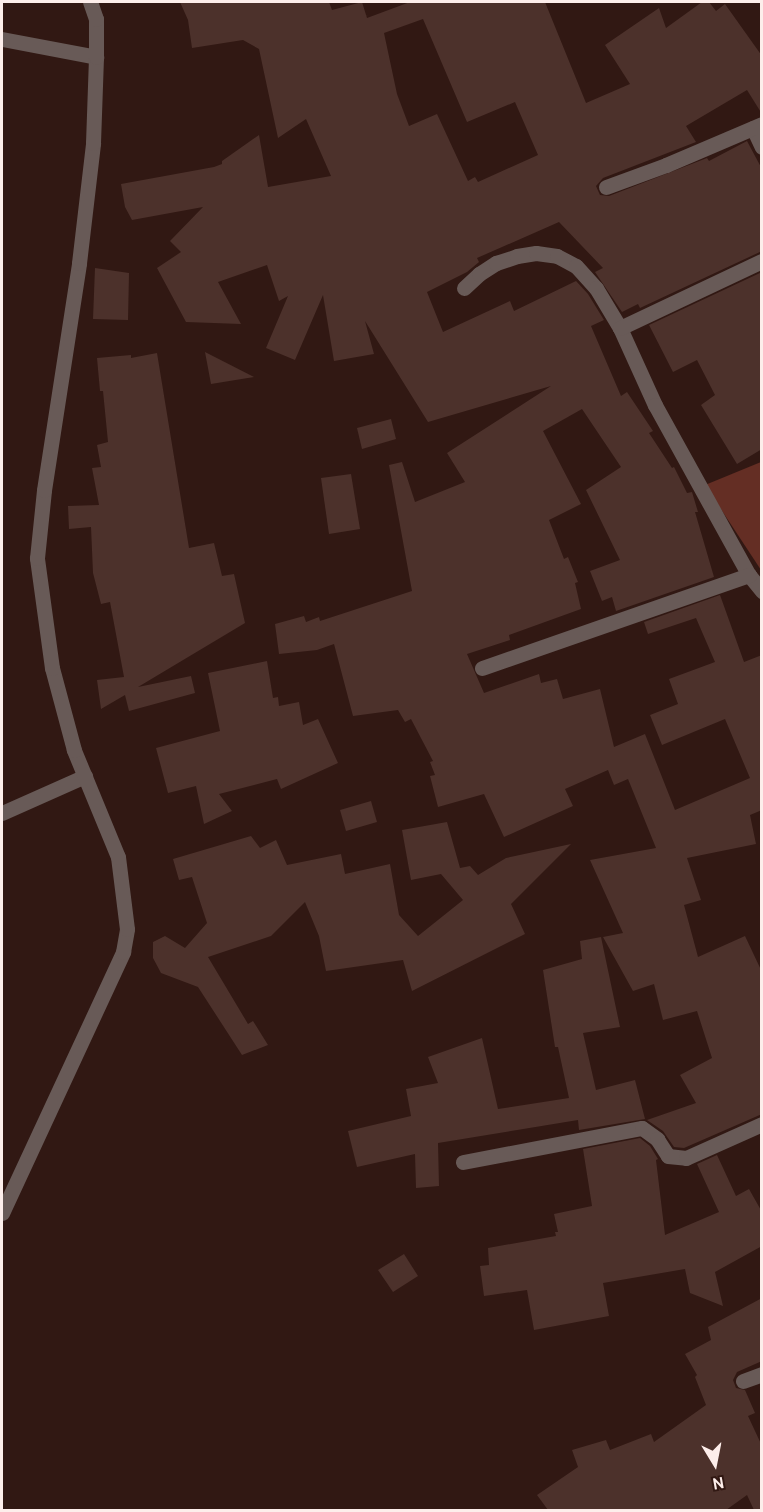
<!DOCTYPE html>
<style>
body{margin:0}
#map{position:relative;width:763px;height:1512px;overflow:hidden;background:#311813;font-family:Overpass,sans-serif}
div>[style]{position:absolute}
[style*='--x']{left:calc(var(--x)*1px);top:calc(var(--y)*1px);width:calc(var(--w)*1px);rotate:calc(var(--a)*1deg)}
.green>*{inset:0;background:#642e24}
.building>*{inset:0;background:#4c312b}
.service>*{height:15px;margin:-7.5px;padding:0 7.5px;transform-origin:7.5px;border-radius:7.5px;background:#685a57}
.minor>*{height:15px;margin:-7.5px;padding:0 7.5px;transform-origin:7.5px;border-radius:7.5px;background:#685a57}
span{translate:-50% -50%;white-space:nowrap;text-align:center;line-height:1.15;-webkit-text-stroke:6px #311813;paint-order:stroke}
.frame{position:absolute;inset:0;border:3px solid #fdeeeb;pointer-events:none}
.north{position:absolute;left:685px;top:1434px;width:60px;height:60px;-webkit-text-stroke:4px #311813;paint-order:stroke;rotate:170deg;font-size:16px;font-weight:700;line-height:24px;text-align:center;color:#fdeeeb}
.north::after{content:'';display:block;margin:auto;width:21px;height:27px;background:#fdeeeb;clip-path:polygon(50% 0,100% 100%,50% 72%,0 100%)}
</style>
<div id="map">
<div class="green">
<i style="clip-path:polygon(761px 462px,761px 570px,705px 485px)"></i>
</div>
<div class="building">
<i style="clip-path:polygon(evenodd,180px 2px,329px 2px,332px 10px,362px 2px,367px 18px,410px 2px,545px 2px,586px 103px,630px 84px,605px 45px,659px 8px,666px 28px,702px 2px,709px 2px,716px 11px,725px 4px,762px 56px,762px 114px,747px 90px,686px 126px,696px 142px,603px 178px,596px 186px,600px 195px,609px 196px,707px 158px,709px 161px,747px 141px,762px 169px,762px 251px,640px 308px,638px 304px,622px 312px,595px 272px,603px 268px,559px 222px,477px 258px,479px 262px,467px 272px,427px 292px,443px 332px,510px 301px,514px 311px,576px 281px,588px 294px,604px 320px,591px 326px,621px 396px,627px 392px,653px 431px,649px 433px,672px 468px,674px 467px,687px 493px,692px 492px,698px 512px,695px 512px,714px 577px,616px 611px,612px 597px,602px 601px,590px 571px,620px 560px,586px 490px,621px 467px,582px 409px,543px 431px,581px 504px,549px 520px,564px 559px,568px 557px,578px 582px,575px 583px,581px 609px,509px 635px,510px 640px,467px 654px,484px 693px,539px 674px,541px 683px,557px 679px,563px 699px,600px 689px,614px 747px,645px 734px,675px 810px,750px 778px,725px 719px,662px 745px,650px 715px,678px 704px,669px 679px,715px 662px,696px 618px,648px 634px,644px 622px,720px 595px,744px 662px,762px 655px,762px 810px,750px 815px,756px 844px,687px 858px,701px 900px,684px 905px,698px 957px,745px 936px,762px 972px,762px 1114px,684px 1148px,674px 1147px,663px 1131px,647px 1120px,696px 1103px,680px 1075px,712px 1058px,697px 1011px,663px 1020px,654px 984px,633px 991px,603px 937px,623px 933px,590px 860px,656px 848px,628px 779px,614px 785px,608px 770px,565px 789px,573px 806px,504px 837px,484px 794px,438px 807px,430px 776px,435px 775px,430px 762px,433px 761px,411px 719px,405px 722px,398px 710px,353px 716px,334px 644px,317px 650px,279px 654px,275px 624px,304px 616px,306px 622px,319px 617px,320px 621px,412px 591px,389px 465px,402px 462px,415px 502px,465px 482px,447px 453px,551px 386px,428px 422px,365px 321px,374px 354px,334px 361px,323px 295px,295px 360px,266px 348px,288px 296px,279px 301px,267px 265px,218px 282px,241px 324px,186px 322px,157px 268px,181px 252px,170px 241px,203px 207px,132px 220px,125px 207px,121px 184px,214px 167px,222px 164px,222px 161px,259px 135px,268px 187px,331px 176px,306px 119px,278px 138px,259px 49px,243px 40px,192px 48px,188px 20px,180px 2px,423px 19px,467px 122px,515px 102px,538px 155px,478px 182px,475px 177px,468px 181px,437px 114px,409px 126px,397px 94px,384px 33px,423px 19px)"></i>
<i style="clip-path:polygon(95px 268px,129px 273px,128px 320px,93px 319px)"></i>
<i style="clip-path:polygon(762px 272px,762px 449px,737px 464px,701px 405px,715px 395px,697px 360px,673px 372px,649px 325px)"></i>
<i style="clip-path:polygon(205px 352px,254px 377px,211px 384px)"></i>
<i style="clip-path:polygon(157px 353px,189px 548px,214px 543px,222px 576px,234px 574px,245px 623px,138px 687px,191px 676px,195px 693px,129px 711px,125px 695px,101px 709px,97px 680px,124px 677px,110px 602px,101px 604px,93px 573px,91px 527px,69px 529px,68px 506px,99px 505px,92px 468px,101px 467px,97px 445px,108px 442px,103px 391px,100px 391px,97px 358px,131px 355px,131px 358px)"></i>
<i style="clip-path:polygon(391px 419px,396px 439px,362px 449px,357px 428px)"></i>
<i style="clip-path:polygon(351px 474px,360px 529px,329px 534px,321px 478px)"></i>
<i style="clip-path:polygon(267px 661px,273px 698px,278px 697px,279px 706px,299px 702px,303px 725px,318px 719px,338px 763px,281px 789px,277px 779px,219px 794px,232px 811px,204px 824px,196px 786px,168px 793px,156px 748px,220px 731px,208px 673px)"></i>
<i style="clip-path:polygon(371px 801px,377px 822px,346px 831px,340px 810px)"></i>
<i style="clip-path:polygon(447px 822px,460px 868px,470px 866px,478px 875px,506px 858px,571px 844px,511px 904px,525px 934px,412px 991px,403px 960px,326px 971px,319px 936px,305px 902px,271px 936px,208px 957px,248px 1024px,253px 1021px,268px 1045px,242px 1055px,198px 987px,161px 973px,153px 958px,153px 942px,165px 936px,185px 948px,207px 923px,192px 877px,179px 880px,173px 859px,251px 836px,260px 848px,276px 840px,287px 865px,341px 854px,345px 874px,390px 864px,399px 915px,418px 936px,463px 900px,441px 874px,411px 880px,402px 830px)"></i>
<i style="clip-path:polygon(601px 937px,620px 1027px,583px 1033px,596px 1090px,635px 1080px,645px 1119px,579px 1130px,578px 1120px,438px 1143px,439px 1186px,416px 1188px,415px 1154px,357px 1167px,348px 1131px,411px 1116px,406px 1089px,438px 1083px,428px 1057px,482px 1038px,498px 1109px,569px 1098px,558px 1047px,555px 1047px,543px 970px,582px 959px,580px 941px)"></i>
<i style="clip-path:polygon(640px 1138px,650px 1146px,658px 1159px,656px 1160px,665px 1235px,719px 1212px,697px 1164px,717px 1155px,736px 1196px,749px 1189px,762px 1212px,762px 1246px,715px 1272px,723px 1306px,690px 1293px,685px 1269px,603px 1283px,609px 1316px,534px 1330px,527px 1290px,484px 1296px,480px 1266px,489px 1265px,488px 1248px,556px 1236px,555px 1232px,558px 1232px,554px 1214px,592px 1206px,583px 1149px)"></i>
<i style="clip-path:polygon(404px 1254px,418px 1276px,393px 1292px,378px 1270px)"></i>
<i style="clip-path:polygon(762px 1298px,762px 1361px,737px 1372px,733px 1380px,736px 1388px,745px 1390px,755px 1413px,748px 1416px,762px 1446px,762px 1510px,754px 1510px,747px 1495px,726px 1510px,548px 1510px,537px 1495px,578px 1467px,572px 1450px,606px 1440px,610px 1450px,651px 1434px,654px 1442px,706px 1405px,695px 1377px,697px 1375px,685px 1354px,711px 1340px,708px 1327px)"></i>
</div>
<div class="service">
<i style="--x:2;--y:813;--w:91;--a:-24"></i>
</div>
<div class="minor">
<i style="--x:2;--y:39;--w:96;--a:10.8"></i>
<i style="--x:753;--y:128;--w:21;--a:65"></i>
<i style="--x:606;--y:187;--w:64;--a:-20.1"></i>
<i style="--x:666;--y:165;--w:104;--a:-23.1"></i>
<i style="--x:464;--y:288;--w:21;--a:-43"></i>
<i style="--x:479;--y:274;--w:20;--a:-33"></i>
<i style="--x:496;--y:263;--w:22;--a:-18"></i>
<i style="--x:517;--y:256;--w:19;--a:-9"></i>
<i style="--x:536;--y:253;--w:21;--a:8"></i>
<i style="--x:557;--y:256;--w:21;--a:28"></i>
<i style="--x:576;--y:266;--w:30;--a:48"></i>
<i style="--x:596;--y:288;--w:47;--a:59"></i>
<i style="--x:620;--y:328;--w:85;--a:65.6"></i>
<i style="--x:655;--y:405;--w:194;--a:61.1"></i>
<i style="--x:749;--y:575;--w:21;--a:51"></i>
<i style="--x:620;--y:328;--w:157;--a:-25.3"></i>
<i style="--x:482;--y:668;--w:283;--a:-19.2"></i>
<i style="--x:463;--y:1162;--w:182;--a:-10.8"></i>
<i style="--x:642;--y:1128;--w:19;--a:36"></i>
<i style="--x:657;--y:1139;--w:20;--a:57"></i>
<i style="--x:668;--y:1156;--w:18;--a:6"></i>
<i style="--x:686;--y:1158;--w:83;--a:-24.1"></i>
<i style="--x:2;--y:1213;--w:288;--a:-65.1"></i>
<i style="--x:123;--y:952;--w:23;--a:-80"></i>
<i style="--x:127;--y:929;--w:73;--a:-97.1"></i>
<i style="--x:118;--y:857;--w:116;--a:-112.4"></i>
<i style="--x:74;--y:750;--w:85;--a:-105"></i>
<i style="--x:52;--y:668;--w:111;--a:-97.8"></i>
<i style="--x:37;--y:558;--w:68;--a:-84.1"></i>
<i style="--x:44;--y:490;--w:230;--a:-81.2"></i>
<i style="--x:79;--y:263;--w:121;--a:-83.3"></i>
<i style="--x:93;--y:143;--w:86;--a:-88"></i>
<i style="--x:96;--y:57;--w:38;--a:-90"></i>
<i style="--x:96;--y:19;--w:18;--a:-109"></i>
<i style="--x:743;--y:1381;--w:20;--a:-20"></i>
</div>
<div class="frame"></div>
<div class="north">N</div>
</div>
